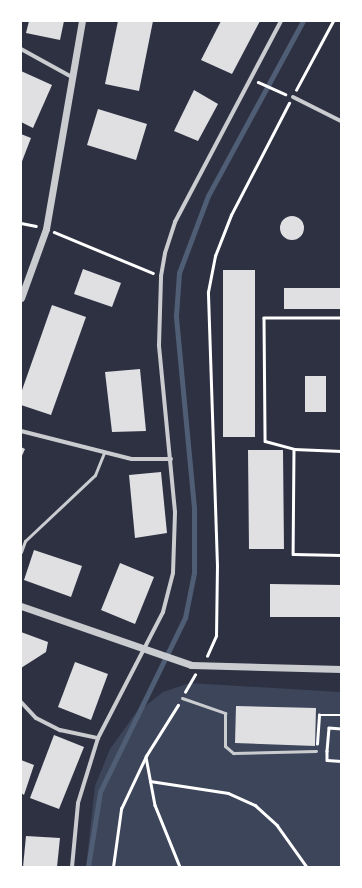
<!DOCTYPE html>
<style>
body{margin:0}
#map{position:relative;width:362px;height:888px;overflow:hidden;background:#2d3142;font-family:"Source Sans 3",sans-serif}
div>[style]{position:absolute}
[style*='--x']{left:calc(var(--x)*1px);top:calc(var(--y)*1px);width:calc(var(--w)*1px);rotate:calc(var(--a)*1deg)}
.green>*{inset:0;background:#3c4559}
.stream>*{height:4.5px;margin:-2.25px;padding:0 2.25px;transform-origin:2.25px;border-radius:2.25px;background:#4f5d75}
.building>*{inset:0;background:#e0e0e3}
.round{border-radius:50%}
.path>*{height:2.5px;margin:-1.25px;padding:0 1.25px;transform-origin:1.25px;border-radius:1.25px;background:#fff}
.service>*{height:3px;margin:-1.5px;padding:0 1.5px;transform-origin:1.5px;border-radius:1.5px;background:#caccd0}
.minor>*{height:4px;margin:-2px;padding:0 2px;transform-origin:2px;border-radius:2px;background:#caccd0}
.tertiary>*{height:7px;margin:-3.5px;padding:0 3.5px;transform-origin:3.5px;border-radius:3.5px;background:#caccd0}
span{translate:-50% -50%;white-space:nowrap;text-align:center;line-height:1.15;-webkit-text-stroke:3.5px #fff;paint-order:stroke}
.frame{position:absolute;inset:0;border:22px solid #fff;pointer-events:none}
</style>
<div id="map">
<div class="green">
<i style="clip-path:polygon(190px 683px,341px 692px,341px 867px,86px 867px,95px 786px,110px 749px,135px 714px,163px 692px)"></i>
</div>
<div class="stream">
<i style="--x:88;--y:867;--w:76;--a:-80.9"></i>
<i style="--x:100;--y:792;--w:194;--a:-64"></i>
<i style="--x:185;--y:618;--w:46;--a:-78.7"></i>
<i style="--x:194;--y:573;--w:65;--a:-90"></i>
<i style="--x:194;--y:508;--w:193;--a:-95.4"></i>
<i style="--x:176;--y:316;--w:43;--a:-86"></i>
<i style="--x:179;--y:273;--w:82;--a:-69.4"></i>
<i style="--x:208;--y:196;--w:199;--a:-61.5"></i>
</div>
<div class="building">
<i style="clip-path:polygon(29px 21px,64px 21px,60px 40px,26px 33px)"></i>
<i style="clip-path:polygon(118px 21px,153px 21px,139px 91px,105px 84px)"></i>
<i style="clip-path:polygon(221px 21px,260px 21px,232px 74px,201px 60px)"></i>
<i style="clip-path:polygon(21px 71px,52px 85px,33px 128px,21px 122px)"></i>
<i style="clip-path:polygon(194px 90px,218px 104px,198px 141px,174px 131px)"></i>
<i style="clip-path:polygon(98px 109px,147px 124px,136px 160px,87px 145px)"></i>
<i style="clip-path:polygon(21px 134px,31px 138px,21px 164px)"></i>
<i class="round" style="left:280px;top:216px;width:24px;height:24px"></i>
<i style="clip-path:polygon(83px 269px,121px 283px,112px 307px,74px 294px)"></i>
<i style="clip-path:polygon(223px 270px,255px 270px,255px 437px,223px 437px)"></i>
<i style="clip-path:polygon(284px 288px,341px 288px,341px 309px,284px 309px)"></i>
<i style="clip-path:polygon(52px 305px,86px 317px,51px 415px,21px 405px,21px 393px)"></i>
<i style="clip-path:polygon(140px 369px,146px 431px,112px 432px,105px 372px)"></i>
<i style="clip-path:polygon(305px 376px,326px 376px,326px 412px,305px 412px)"></i>
<i style="clip-path:polygon(21px 447px,25px 449px,21px 458px)"></i>
<i style="clip-path:polygon(248px 450px,283px 450px,284px 549px,249px 549px)"></i>
<i style="clip-path:polygon(161px 472px,167px 533px,135px 538px,129px 475px)"></i>
<i style="clip-path:polygon(34px 550px,82px 566px,71px 597px,24px 580px)"></i>
<i style="clip-path:polygon(120px 563px,154px 577px,135px 624px,101px 610px)"></i>
<i style="clip-path:polygon(270px 584px,341px 585px,341px 617px,270px 617px)"></i>
<i style="clip-path:polygon(21px 632px,48px 642px,46px 652px,21px 668px)"></i>
<i style="clip-path:polygon(75px 662px,108px 674px,91px 720px,58px 707px)"></i>
<i style="clip-path:polygon(236px 706px,316px 708px,315px 746px,235px 743px)"></i>
<i style="clip-path:polygon(54px 735px,84px 747px,59px 809px,30px 798px)"></i>
<i style="clip-path:polygon(21px 760px,34px 765px,24px 795px,21px 793px)"></i>
<i style="clip-path:polygon(26px 836px,60px 838px,57px 867px,23px 867px)"></i>
</div>
<div class="path">
<i style="--x:258;--y:82;--w:30;--a:24"></i>
<i style="--x:296;--y:90;--w:78;--a:-61.8"></i>
<i style="--x:21;--y:223;--w:15;--a:11"></i>
<i style="--x:54;--y:232;--w:107;--a:22.5"></i>
<i style="--x:341;--y:318;--w:77;--a:180"></i>
<i style="--x:264;--y:318;--w:123;--a:89.5"></i>
<i style="--x:265;--y:441;--w:30;--a:15"></i>
<i style="--x:294;--y:449;--w:105;--a:90.5"></i>
<i style="--x:293;--y:554;--w:48;--a:1.2"></i>
<i style="--x:294;--y:449;--w:47;--a:2.4"></i>
<i style="--x:207;--y:656;--w:22;--a:-66"></i>
<i style="--x:216;--y:636;--w:70;--a:-89.2"></i>
<i style="--x:217;--y:566;--w:274;--a:-91.9"></i>
<i style="--x:208;--y:292;--w:37;--a:-79"></i>
<i style="--x:215;--y:256;--w:44;--a:-68.7"></i>
<i style="--x:231;--y:215;--w:126;--a:-62.6"></i>
<i style="--x:185;--y:692;--w:20;--a:-60"></i>
<i style="--x:341;--y:729;--w:12;--a:-175"></i>
<i style="--x:329;--y:728;--w:23;--a:95"></i>
<i style="--x:327;--y:751;--w:9;--a:90"></i>
<i style="--x:327;--y:760;--w:14;--a:4"></i>
<i style="--x:317;--y:744;--w:29;--a:-86"></i>
<i style="--x:319;--y:715;--w:22;--a:0"></i>
<i style="--x:146;--y:757;--w:49;--a:79.4"></i>
<i style="--x:155;--y:805;--w:67;--a:68"></i>
<i style="--x:150;--y:781;--w:79;--a:8.7"></i>
<i style="--x:228;--y:793;--w:30;--a:24"></i>
<i style="--x:255;--y:805;--w:30;--a:42"></i>
<i style="--x:277;--y:825;--w:52;--a:54.5"></i>
<i style="--x:113;--y:867;--w:59;--a:-82.1"></i>
<i style="--x:121;--y:809;--w:59;--a:-64.7"></i>
<i style="--x:146;--y:756;--w:60;--a:-57.9"></i>
</div>
<div class="service">
<i style="--x:21;--y:552;--w:12;--a:-70"></i>
<i style="--x:25;--y:541;--w:96;--a:-43.3"></i>
<i style="--x:95;--y:475;--w:24;--a:-68"></i>
<i style="--x:182;--y:698;--w:46;--a:19.2"></i>
<i style="--x:225;--y:713;--w:33;--a:90"></i>
<i style="--x:225;--y:746;--w:11;--a:41"></i>
<i style="--x:233;--y:753;--w:83;--a:-1.4"></i>
</div>
<div class="minor">
<i style="--x:21;--y:49;--w:56;--a:28.9"></i>
<i style="--x:293;--y:97;--w:54;--a:26.6"></i>
<i style="--x:21;--y:431;--w:114;--a:14.2"></i>
<i style="--x:132;--y:459;--w:39;--a:0"></i>
<i style="--x:21;--y:702;--w:22;--a:47"></i>
<i style="--x:36;--y:718;--w:27;--a:27"></i>
<i style="--x:60;--y:730;--w:39;--a:12"></i>
<i style="--x:72;--y:867;--w:64;--a:-84.6"></i>
<i style="--x:78;--y:803;--w:68;--a:-72.9"></i>
<i style="--x:98;--y:738;--w:142;--a:-62.7"></i>
<i style="--x:163;--y:612;--w:40;--a:-75.6"></i>
<i style="--x:173;--y:573;--w:61;--a:-88.1"></i>
<i style="--x:175;--y:512;--w:168;--a:-95.5"></i>
<i style="--x:159;--y:345;--w:69;--a:-88.3"></i>
<i style="--x:161;--y:276;--w:23;--a:-80"></i>
<i style="--x:165;--y:253;--w:33;--a:-72"></i>
<i style="--x:175;--y:222;--w:227;--a:-62.2"></i>
</div>
<div class="tertiary">
<i style="--x:21;--y:298;--w:73;--a:-70.1"></i>
<i style="--x:46;--y:229;--w:211;--a:-80.2"></i>
<i style="--x:21;--y:606;--w:180;--a:19.1"></i>
<i style="--x:191;--y:665;--w:150;--a:1.5"></i>
</div>
<div class="frame"></div>
</div>
